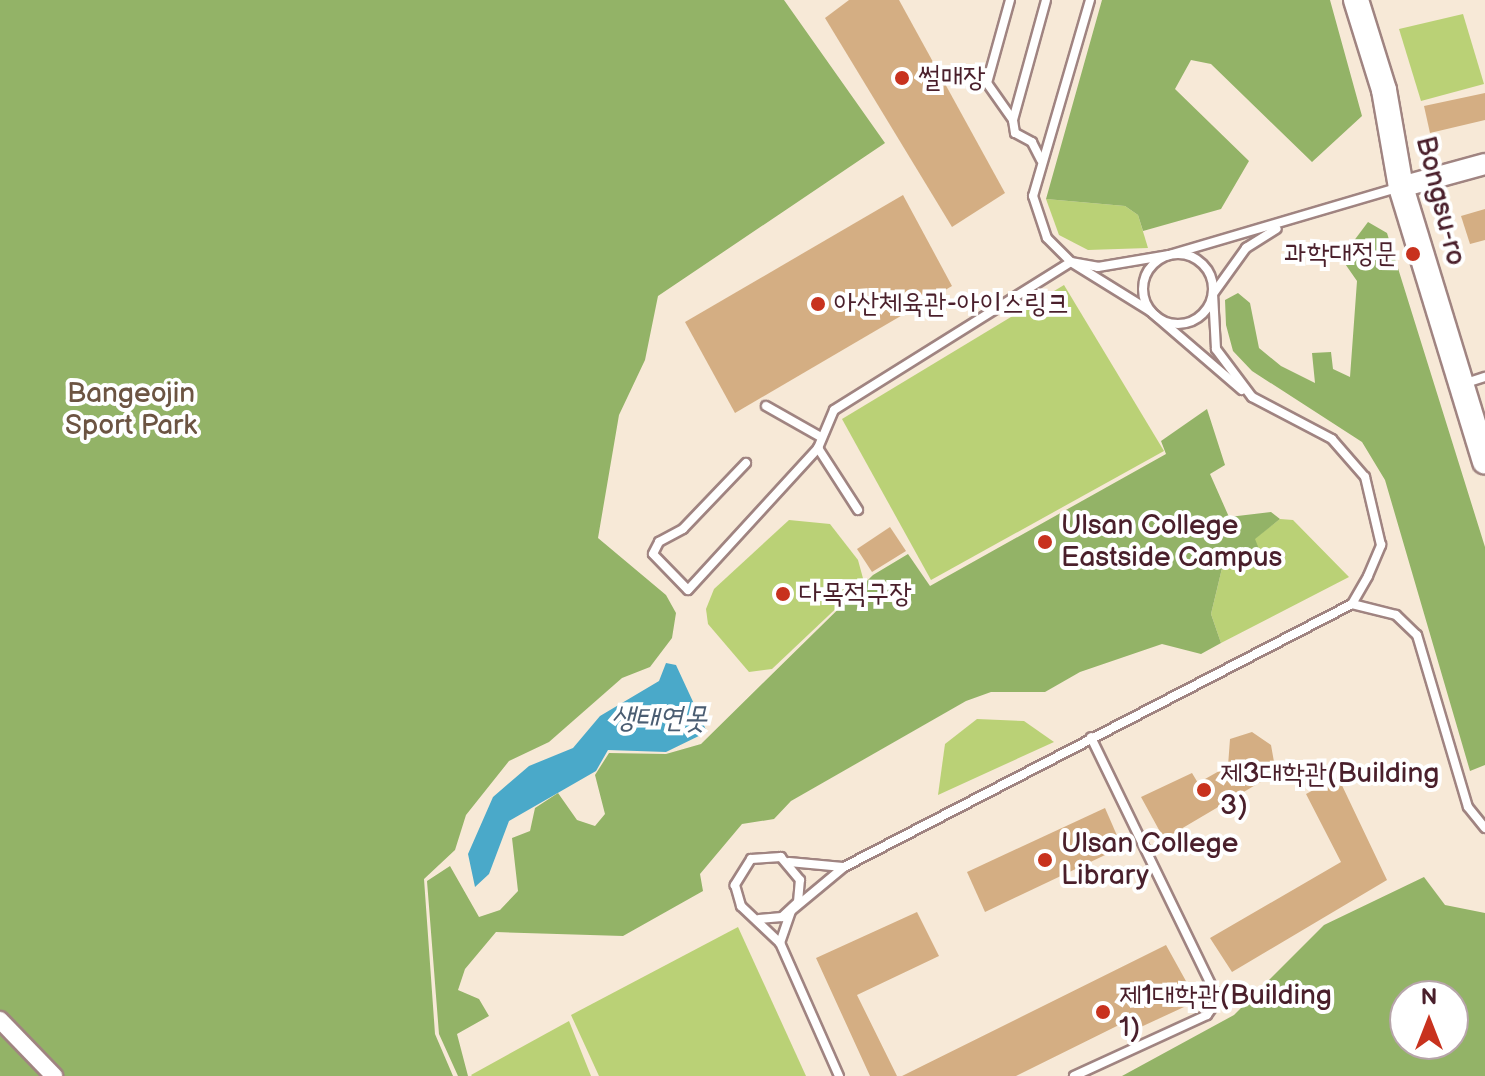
<!DOCTYPE html>
<meta charset="utf-8">
<style>
body{margin:0}
#map{position:relative;width:1485px;height:1076px;overflow:hidden;background:#f7e9d7;font-family:"Balsamiq Sans","Poor Story",sans-serif}
div>[style]{position:absolute}
[style*='--x']{left:calc(var(--x)*1px);top:calc(var(--y)*1px);width:calc(var(--w)*1px);rotate:calc(var(--a)*1deg)}
.green>*{inset:0;background:#bad176}
.forest>*{inset:0;background:#93b367}
.water>*{inset:0;background:#4aa9c9}
.building>*{inset:0;background:#d4ae83}
.roads{filter:drop-shadow(2px 0 #a08481) drop-shadow(-2px 0 #a08481) drop-shadow(0 2px #a08481) drop-shadow(0 -2px #a08481)}
.service>*{height:8px;margin:-4px;padding:0 4px;transform-origin:4px;border-radius:4px;background:#fff}
.service>.ring{margin:-4px;padding:0;box-sizing:content-box;background:none;border:8px solid #fff;border-radius:50%}
.minor>*{height:16px;margin:-8px;padding:0 8px;transform-origin:8px;border-radius:8px;background:#fff}
.tertiary>*{height:20px;margin:-10px;padding:0 10px;transform-origin:10px;border-radius:10px;background:#fff}
.secondary>*{height:24px;margin:-12px;padding:0 12px;transform-origin:12px;border-radius:12px;background:#fff}
.dots>*{width:22px;height:22px;translate:-50% -50%;box-sizing:border-box;border:4px solid #fff;border-radius:50%}
span{translate:-50% -50%;white-space:nowrap;text-align:center;line-height:1.15;-webkit-text-stroke:8px #fff;paint-order:stroke}
.poi-label{font-size:28px;color:#4a1f2b}
.left{translate:0 -50%;text-align:left}
.right{translate:-100% -50%;text-align:right}
.street-label{font-size:28px;color:#4a1f2b}
.park-label{font-size:28px;color:#6c5442}
.water-label{font-size:30px;color:#4a5d72;font-style:italic}
.north{position:absolute;left:1389px;top:980px;width:80px;height:80px;box-sizing:border-box;background:#fff;border:2px solid #b7a5aa;border-radius:50%;rotate:0deg;font-size:22px;font-weight:700;line-height:32px;text-align:center;color:#4a1f2b}
.north::after{content:'';display:block;margin:auto;width:28px;height:36px;background:#c8321e;clip-path:polygon(50% 0,100% 100%,50% 72%,0 100%)}
</style>
<div id="map">
<div class="green">
<i style="clip-path:polygon(1463px 14px,1484px 84px,1421px 101px,1399px 29px)"></i>
<i style="clip-path:polygon(1046px 199px,1125px 206px,1138px 215px,1148px 248px,1088px 250px,1059px 235px)"></i>
<i style="clip-path:polygon(1064px 285px,1164px 451px,931px 580px,842px 419px)"></i>
<i style="clip-path:polygon(1280px 519px,1293px 520px,1349px 577px,1221px 643px,1211px 614px,1223px 564px,1260px 554px,1254px 539px)"></i>
<i style="clip-path:polygon(789px 520px,830px 524px,858px 560px,864px 582px,772px 669px,749px 672px,708px 624px,706px 609px,714px 589px)"></i>
<i style="clip-path:polygon(977px 719px,1024px 721px,1054px 742px,938px 795px,945px 744px)"></i>
<i style="clip-path:polygon(738px 927px,806px 1076px,599px 1076px,571px 1015px)"></i>
<i style="clip-path:polygon(569px 1021px,591px 1076px,472px 1076px,471px 1075px)"></i>
</div>
<div class="forest">
<i style="clip-path:polygon(0 0,784px 0,885px 143px,658px 296px,645px 360px,619px 415px,598px 538px,666px 595px,676px 613px,672px 638px,650px 667px,622px 678px,549px 742px,509px 761px,466px 815px,455px 850px,424px 879px,435px 1034px,453px 1076px,0 1076px)"></i>
<i style="clip-path:polygon(1102px 0,1330px 0,1362px 116px,1312px 162px,1211px 64px,1191px 60px,1175px 89px,1249px 161px,1221px 209px,1143px 231px,1138px 215px,1125px 206px,1046px 199px)"></i>
<i style="clip-path:polygon(1368px 222px,1387px 233px,1485px 547px,1485px 765px,1470px 771px,1385px 480px,1362px 442px,1252px 371px,1233px 351px,1226px 325px,1225px 300px,1238px 293px,1250px 303px,1259px 348px,1281px 366px,1315px 383px,1312px 353px,1331px 352px,1333px 369px,1350px 377px,1357px 281px,1341px 258px)"></i>
<i style="clip-path:polygon(1207px 409px,1225px 465px,1210px 474px,1229px 517px,1271px 512px,1280px 519px,1255px 539px,1261px 554px,1223px 564px,1211px 614px,1221px 643px,1201px 654px,1162px 644px,1080px 672px,1045px 692px,991px 692px,966px 701px,791px 801px,774px 819px,742px 824px,700px 874px,703px 891px,623px 936px,496px 932px,465px 969px,458px 990px,479px 999px,489px 1016px,457px 1034px,468px 1076px,458px 1076px,439px 1034px,427px 881px,450px 866px,479px 917px,500px 910px,518px 891px,512px 838px,530px 831px,535px 808px,558px 793px,577px 820px,595px 826px,605px 814px,595px 775px,609px 753px,666px 754px,701px 744px,873px 575px,908px 554px,930px 586px,1166px 454px,1161px 441px)"></i>
<i style="clip-path:polygon(evenodd,1424px 877px,1445px 905px,1485px 913px,1485px 1076px,1122px 1076px,1234px 1015px,1324px 925px,1424px 877px,1405px 996px,1453px 996px,1453px 1044px,1405px 1044px,1405px 996px)"></i>
</div>
<div class="water">
<i style="clip-path:polygon(666px 663px,676px 665px,707px 732px,666px 752px,608px 750px,596px 771px,509px 821px,489px 874px,475px 887px,468px 854px,493px 797px,529px 766px,573px 748px,600px 716px,659px 681px)"></i>
</div>
<div class="building">
<i style="clip-path:polygon(849px 0,899px 0,1005px 193px,952px 227px,825px 18px)"></i>
<i style="clip-path:polygon(1485px 93px,1485px 120px,1430px 133px,1424px 106px)"></i>
<i style="clip-path:polygon(903px 195px,952px 286px,735px 413px,685px 322px)"></i>
<i style="clip-path:polygon(1485px 209px,1485px 240px,1470px 244px,1461px 216px)"></i>
<i style="clip-path:polygon(890px 527px,906px 551px,872px 572px,857px 549px)"></i>
<i style="clip-path:polygon(1252px 732px,1271px 745px,1276px 773px,1164px 839px,1141px 797px,1192px 773px,1198px 783px,1228px 766px,1230px 739px)"></i>
<i style="clip-path:polygon(1338px 777px,1387px 880px,1232px 972px,1210px 938px,1341px 862px,1306px 794px)"></i>
<i style="clip-path:polygon(1105px 808px,1122px 847px,985px 912px,967px 872px)"></i>
<i style="clip-path:polygon(917px 912px,939px 956px,857px 995px,897px 1076px,870px 1076px,816px 958px)"></i>
<i style="clip-path:polygon(1166px 945px,1197px 1001px,1130px 1032px,1125px 1022px,1016px 1076px,902px 1076px)"></i>
</div>
<div class="roads">
<div class="service">
<i style="--x:1010;--y:0;--w:86;--a:105.5"></i>
<i style="--x:987;--y:83;--w:45;--a:54.9"></i>
<i style="--x:1090;--y:0;--w:204;--a:106.2"></i>
<i style="--x:1033;--y:196;--w:44;--a:71.6"></i>
<i style="--x:1047;--y:238;--w:34;--a:45"></i>
<i style="--x:1071;--y:262;--w:27;--a:10"></i>
<i style="--x:1098;--y:267;--w:72;--a:-9.6"></i>
<i style="--x:1169;--y:255;--w:237;--a:-16.4"></i>
<i style="--x:1041;--y:160;--w:20;--a:-117"></i>
<i style="--x:1032;--y:142;--w:19;--a:-152"></i>
<i style="--x:1015;--y:133;--w:13;--a:-99"></i>
<i style="--x:1013;--y:120;--w:124;--a:-74.6"></i>
<i class="ring" style="left:1143px;top:254px;width:62px;height:62px"></i>
<i style="--x:1466;--y:383;--w:20;--a:-18"></i>
<i style="--x:766;--y:406;--w:61;--a:29.5"></i>
<i style="--x:746;--y:463;--w:91;--a:133.7"></i>
<i style="--x:683;--y:529;--w:27;--a:152"></i>
<i style="--x:659;--y:542;--w:13;--a:117"></i>
<i style="--x:653;--y:554;--w:50;--a:45.8"></i>
<i style="--x:688;--y:590;--w:193;--a:-47.5"></i>
<i style="--x:858;--y:510;--w:74;--a:-122.8"></i>
<i style="--x:818;--y:448;--w:41;--a:-67.2"></i>
<i style="--x:834;--y:410;--w:279;--a:-32"></i>
<i style="--x:1071;--y:262;--w:93;--a:31.8"></i>
<i style="--x:1150;--y:311;--w:121;--a:40.7"></i>
<i style="--x:1352;--y:604;--w:45;--a:14"></i>
<i style="--x:1396;--y:615;--w:29;--a:44"></i>
<i style="--x:1417;--y:635;--w:179;--a:73.5"></i>
<i style="--x:1468;--y:807;--w:27;--a:51"></i>
<i style="--x:789;--y:862;--w:54;--a:5.3"></i>
<i style="--x:759;--y:919;--w:23;--a:-5"></i>
<i style="--x:782;--y:917;--w:22;--a:-43"></i>
<i style="--x:798;--y:902;--w:22;--a:-85"></i>
<i style="--x:800;--y:880;--w:30;--a:-130"></i>
<i style="--x:781;--y:857;--w:30;--a:176"></i>
<i style="--x:751;--y:859;--w:31;--a:122"></i>
<i style="--x:735;--y:885;--w:22;--a:74"></i>
<i style="--x:741;--y:906;--w:54;--a:43.5"></i>
<i style="--x:839;--y:1076;--w:145;--a:-113.9"></i>
<i style="--x:780;--y:943;--w:34;--a:-71"></i>
<i style="--x:791;--y:911;--w:69;--a:-39.7"></i>
<i style="--x:844;--y:867;--w:572;--a:-27.37"></i>
<i style="--x:1352;--y:604;--w:32;--a:-60"></i>
<i style="--x:1368;--y:576;--w:34;--a:-67"></i>
<i style="--x:1381;--y:545;--w:70;--a:-103.2"></i>
<i style="--x:1365;--y:477;--w:50;--a:-131"></i>
<i style="--x:1332;--y:439;--w:90;--a:-152.3"></i>
<i style="--x:1252;--y:397;--w:60;--a:-126.9"></i>
<i style="--x:1216;--y:349;--w:55;--a:-93.1"></i>
<i style="--x:1213;--y:294;--w:57;--a:-54.3"></i>
<i style="--x:1246;--y:248;--w:36;--a:-32"></i>
<i style="--x:1074;--y:1076;--w:146;--a:-24.6"></i>
<i style="--x:1207;--y:1015;--w:19;--a:-55"></i>
<i style="--x:1218;--y:999;--w:291;--a:-115.9"></i>
</div>
<div class="minor">
<i style="--x:0;--y:1020;--w:78;--a:46"></i>
</div>
<div class="tertiary">
<i style="--x:1401;--y:187;--w:87;--a:-15.3"></i>
</div>
<div class="secondary">
<i style="--x:1356;--y:0;--w:94;--a:72.7"></i>
<i style="--x:1384;--y:90;--w:98;--a:80.1"></i>
<i style="--x:1401;--y:187;--w:287;--a:73"></i>
</div>
</div>
<div class="dots">
<i style="left:902px;top:78px;background:#c8321e"></i>
<i style="left:1413px;top:254px;background:#c8321e"></i>
<i style="left:818px;top:304px;background:#c8321e"></i>
<i style="left:1045px;top:542px;background:#c8321e"></i>
<i style="left:783px;top:594px;background:#c8321e"></i>
<i style="left:1204px;top:790px;background:#c8321e"></i>
<i style="left:1045px;top:860px;background:#c8321e"></i>
<i style="left:1103px;top:1012px;background:#c8321e"></i>
</div>
<div class="poi-label">
<span class="left" style="left:918px;top:78px">썰매장</span>
<span class="right" style="left:1397px;top:254px">과학대정문</span>
<span class="left" style="left:834px;top:304px">아산체육관-아이스링크</span>
<span class="left" style="left:1061px;top:542px">Ulsan College<br>Eastside Campus</span>
<span class="left" style="left:799px;top:594px">다목적구장</span>
<span class="left" style="left:1220px;top:790px">제3대학관(Building<br>3)</span>
<span class="left" style="left:1061px;top:860px">Ulsan College<br>Library</span>
<span class="left" style="left:1119px;top:1012px">제1대학관(Building<br>1)</span>
</div>
<div class="street-label">
<span style="left:1440px;top:201px;rotate:76deg">Bongsu-ro</span>
</div>
<div class="park-label">
<span style="left:131px;top:410px">Bangeojin<br>Sport Park</span>
</div>
<div class="water-label">
<span style="left:659px;top:718px">생태연못</span>
</div>
<div class="north">N</div>
</div>
